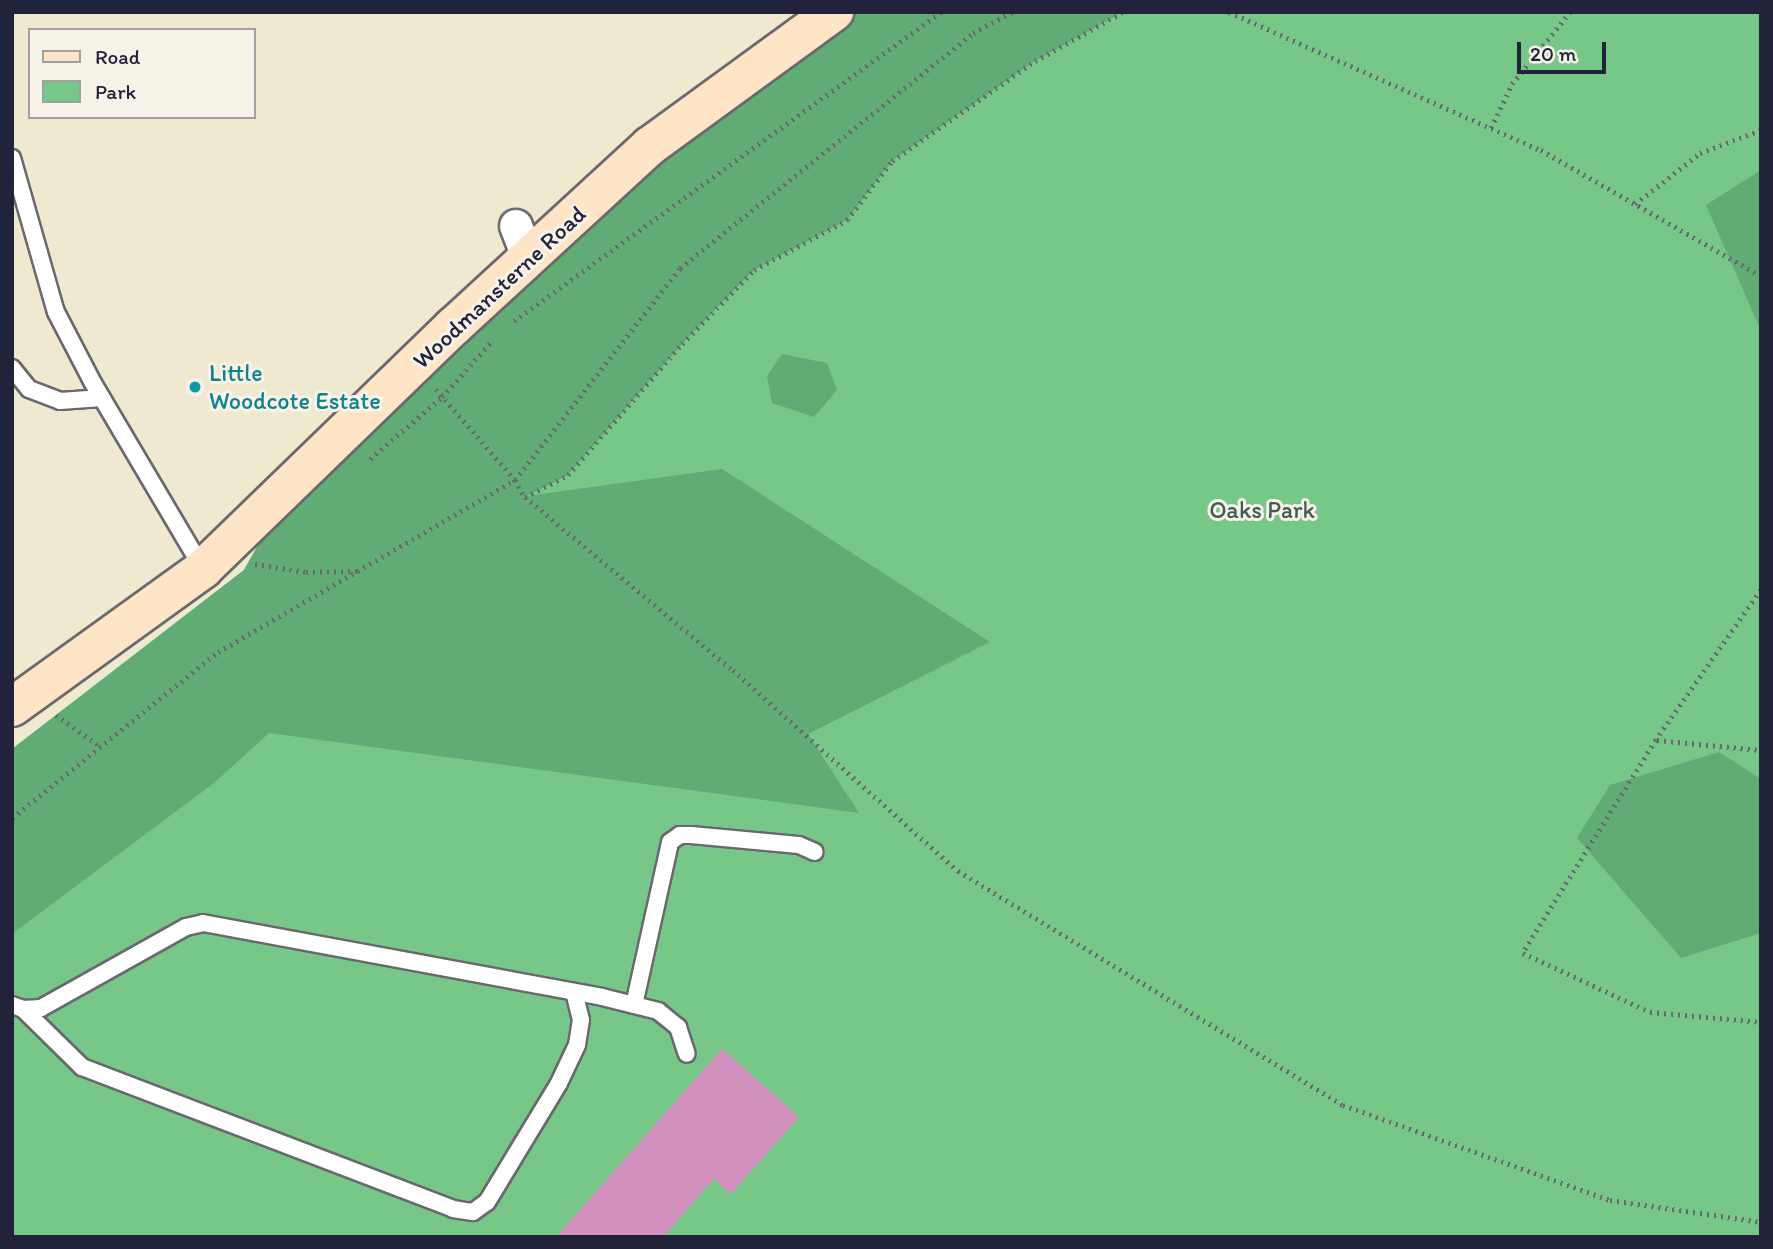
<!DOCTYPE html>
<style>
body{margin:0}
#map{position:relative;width:1773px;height:1249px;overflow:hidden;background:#efe9d0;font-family:Itim,sans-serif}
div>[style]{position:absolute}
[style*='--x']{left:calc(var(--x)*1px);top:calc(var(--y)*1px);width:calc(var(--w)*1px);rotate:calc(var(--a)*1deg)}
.green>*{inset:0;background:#77c788}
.forest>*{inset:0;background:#61ac74}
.building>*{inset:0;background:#d290bf}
.path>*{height:4.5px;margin-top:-2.25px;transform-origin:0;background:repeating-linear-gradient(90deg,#6a686f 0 2px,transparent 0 7px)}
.roads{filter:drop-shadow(2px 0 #6a686f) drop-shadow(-2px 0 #6a686f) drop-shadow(0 2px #6a686f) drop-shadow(0 -2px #6a686f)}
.lane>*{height:16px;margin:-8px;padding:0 8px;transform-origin:8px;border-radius:8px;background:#fff}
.street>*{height:32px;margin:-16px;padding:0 16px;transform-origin:16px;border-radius:16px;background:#fff}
.secondary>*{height:38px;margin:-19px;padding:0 19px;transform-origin:19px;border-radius:19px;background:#fde5c5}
.dots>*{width:19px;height:19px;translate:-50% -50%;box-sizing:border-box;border:4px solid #f7f3e8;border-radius:50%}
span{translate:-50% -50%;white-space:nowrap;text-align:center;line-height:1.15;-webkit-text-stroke:6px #f7f3e8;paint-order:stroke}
.street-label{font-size:24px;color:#22223b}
.culture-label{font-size:24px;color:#0d838f}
.left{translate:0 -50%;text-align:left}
.park-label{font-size:24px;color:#405c56}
.frame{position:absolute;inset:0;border:14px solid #22223b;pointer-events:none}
.legend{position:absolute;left:28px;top:28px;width:228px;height:91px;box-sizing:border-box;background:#f7f3e8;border:2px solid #a29fa3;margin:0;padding:9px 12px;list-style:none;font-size:21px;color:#22223b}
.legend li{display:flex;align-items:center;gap:14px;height:35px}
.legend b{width:35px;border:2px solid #a29fa3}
.scale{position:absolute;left:1517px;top:42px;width:89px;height:32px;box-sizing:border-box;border:4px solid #22223b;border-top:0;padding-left:9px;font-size:21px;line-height:24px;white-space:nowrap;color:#22223b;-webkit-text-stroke:5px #f7f3e8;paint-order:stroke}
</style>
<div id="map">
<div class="green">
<i style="clip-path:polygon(834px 12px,1761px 12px,1761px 1237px,12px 1237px,12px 749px,244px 570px,272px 520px)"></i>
</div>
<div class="forest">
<i style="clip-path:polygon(834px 12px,1123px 12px,1035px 61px,892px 161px,847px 220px,754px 270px,682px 344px,568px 475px,527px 496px,722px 469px,990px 642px,808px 734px,859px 813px,269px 733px,214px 783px,12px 934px,12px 749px,244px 570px,272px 520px,533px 267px)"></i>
<i style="clip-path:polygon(1761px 170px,1761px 331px,1706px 205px)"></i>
<i style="clip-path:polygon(782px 354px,827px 363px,837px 390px,814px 417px,772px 403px,767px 376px)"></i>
<i style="clip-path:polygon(1719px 752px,1761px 779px,1761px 933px,1681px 958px,1577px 838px,1610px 785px)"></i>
</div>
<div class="building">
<i style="clip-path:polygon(722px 1049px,799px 1117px,731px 1194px,714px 1179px,663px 1237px,556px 1237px)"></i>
</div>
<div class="path">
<i style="--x:1229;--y:12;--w:341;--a:23.9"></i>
<i style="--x:1541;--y:150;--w:254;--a:29.8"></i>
<i style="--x:1491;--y:128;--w:49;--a:-64.5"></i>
<i style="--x:1512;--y:84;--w:92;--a:-51.1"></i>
<i style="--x:1635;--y:204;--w:83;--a:-38.1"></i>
<i style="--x:1700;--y:153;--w:65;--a:-20.7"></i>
<i style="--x:514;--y:321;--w:527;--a:-35.89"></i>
<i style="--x:436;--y:389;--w:121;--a:49"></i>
<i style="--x:515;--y:480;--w:20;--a:60"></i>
<i style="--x:525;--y:497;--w:271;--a:39.8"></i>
<i style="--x:733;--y:670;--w:302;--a:41.8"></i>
<i style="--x:958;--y:871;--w:451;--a:31.3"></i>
<i style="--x:1343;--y:1105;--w:283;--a:19.6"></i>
<i style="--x:1610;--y:1200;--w:153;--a:8.3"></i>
<i style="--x:370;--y:459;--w:95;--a:-40.7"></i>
<i style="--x:442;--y:397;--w:75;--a:-48.2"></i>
<i style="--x:525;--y:497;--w:48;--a:-27.1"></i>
<i style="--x:568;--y:475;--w:174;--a:-49"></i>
<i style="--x:682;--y:344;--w:103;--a:-45.8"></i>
<i style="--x:754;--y:270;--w:106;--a:-28.3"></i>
<i style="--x:847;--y:220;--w:74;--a:-52.7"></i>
<i style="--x:892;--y:161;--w:174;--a:-35"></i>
<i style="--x:1035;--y:61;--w:101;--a:-29.1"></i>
<i style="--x:255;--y:564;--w:52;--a:8.9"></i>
<i style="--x:306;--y:572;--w:51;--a:-1.1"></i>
<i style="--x:1761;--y:590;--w:183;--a:125"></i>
<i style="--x:1656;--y:740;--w:251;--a:122"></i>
<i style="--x:1523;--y:953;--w:140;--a:24.9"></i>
<i style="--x:1650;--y:1012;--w:111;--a:5.1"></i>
<i style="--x:56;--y:715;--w:55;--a:35.4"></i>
<i style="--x:1657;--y:740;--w:104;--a:5.5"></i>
<i style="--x:12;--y:818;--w:265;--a:-38.9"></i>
<i style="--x:218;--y:652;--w:343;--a:-30.1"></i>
<i style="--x:515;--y:480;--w:269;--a:-52.1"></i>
<i style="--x:680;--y:268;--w:376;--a:-38.7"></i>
<i style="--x:973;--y:33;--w:44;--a:-28.3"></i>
</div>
<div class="roads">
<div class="lane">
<i style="--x:12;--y:158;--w:160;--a:74.1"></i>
<i style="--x:56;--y:312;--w:80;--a:62.5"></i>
<i style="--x:93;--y:383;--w:216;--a:59.4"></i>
<i style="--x:12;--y:368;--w:27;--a:51"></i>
<i style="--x:29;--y:389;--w:33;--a:21"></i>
<i style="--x:60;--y:401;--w:42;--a:-4.1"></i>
<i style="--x:12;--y:1005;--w:12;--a:20"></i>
<i style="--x:23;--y:1009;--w:18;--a:-3"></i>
<i style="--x:41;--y:1008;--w:166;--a:-29.2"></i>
<i style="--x:186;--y:927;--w:17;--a:-13"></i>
<i style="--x:203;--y:923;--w:406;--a:10.5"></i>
<i style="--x:602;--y:997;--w:58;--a:14"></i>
<i style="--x:658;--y:1011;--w:26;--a:39"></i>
<i style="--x:678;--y:1027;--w:28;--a:72"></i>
<i style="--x:634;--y:1005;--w:167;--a:-77.5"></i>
<i style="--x:670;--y:842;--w:12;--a:-35"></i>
<i style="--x:680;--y:835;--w:11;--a:0"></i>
<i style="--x:691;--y:835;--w:108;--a:5.3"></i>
<i style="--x:799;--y:845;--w:17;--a:24"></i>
<i style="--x:23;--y:1009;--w:83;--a:44.5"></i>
<i style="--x:82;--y:1067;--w:397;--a:20.9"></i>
<i style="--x:453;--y:1209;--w:20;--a:9"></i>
<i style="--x:473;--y:1212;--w:17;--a:-36"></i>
<i style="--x:487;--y:1202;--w:139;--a:-58.8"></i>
<i style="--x:559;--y:1083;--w:42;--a:-64.7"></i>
<i style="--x:577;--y:1045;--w:25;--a:-81"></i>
<i style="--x:581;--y:1020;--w:29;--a:-104"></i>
</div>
<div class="street">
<i style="--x:516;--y:226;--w:33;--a:69"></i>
</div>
<div class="secondary">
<i style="--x:12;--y:707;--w:236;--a:-35.8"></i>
<i style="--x:203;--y:569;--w:348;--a:-44.1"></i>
<i style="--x:453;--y:327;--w:268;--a:-42.6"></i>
<i style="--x:650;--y:146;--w:228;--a:-36.1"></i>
</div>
</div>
<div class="dots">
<i style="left:195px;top:387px;background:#0f9aa8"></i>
</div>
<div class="street-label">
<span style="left:499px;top:287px;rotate:-43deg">Woodmansterne Road</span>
</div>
<div class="culture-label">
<span class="left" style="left:209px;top:387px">Little<br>Woodcote Estate</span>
</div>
<div class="park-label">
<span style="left:1262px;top:510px">Oaks Park</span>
</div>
<div class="frame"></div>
<ul class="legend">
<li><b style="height:9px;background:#fde5c5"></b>Road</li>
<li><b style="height:19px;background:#77c788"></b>Park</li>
</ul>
<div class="scale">20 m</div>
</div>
